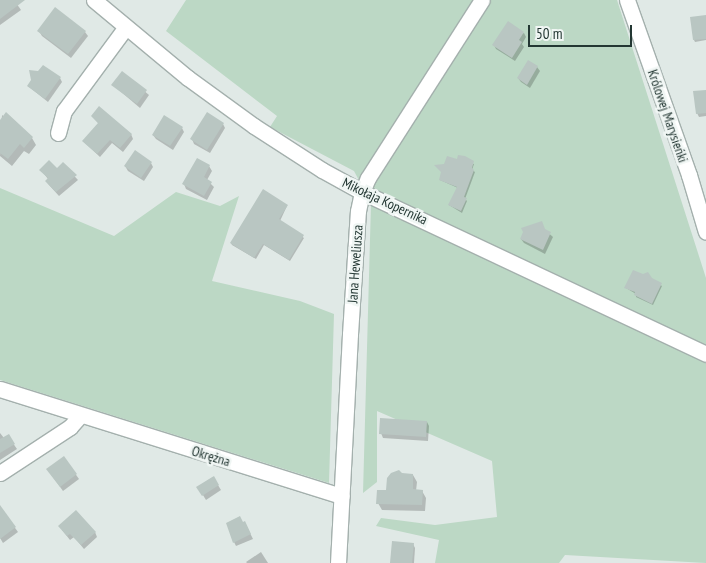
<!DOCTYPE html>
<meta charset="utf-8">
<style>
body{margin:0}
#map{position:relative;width:706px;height:563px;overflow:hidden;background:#e0e9e6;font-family:"PT Sans Narrow",sans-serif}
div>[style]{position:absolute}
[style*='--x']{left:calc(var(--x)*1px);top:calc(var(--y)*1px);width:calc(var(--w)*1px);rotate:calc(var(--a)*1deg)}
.green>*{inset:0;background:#bcd8c5}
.shadow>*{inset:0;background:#0003}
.building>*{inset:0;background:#b9c6c2}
.roads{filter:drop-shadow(1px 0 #a4b0ad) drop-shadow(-1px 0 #a4b0ad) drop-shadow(0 1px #a4b0ad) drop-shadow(0 -1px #a4b0ad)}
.minor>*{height:15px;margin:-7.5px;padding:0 7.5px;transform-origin:7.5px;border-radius:7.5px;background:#fff}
span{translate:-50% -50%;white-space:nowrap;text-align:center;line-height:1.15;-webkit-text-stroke:5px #f0f6f4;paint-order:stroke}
.street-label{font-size:14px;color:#233733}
.scale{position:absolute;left:528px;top:25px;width:104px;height:22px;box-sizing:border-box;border:2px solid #233733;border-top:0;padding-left:6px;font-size:15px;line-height:18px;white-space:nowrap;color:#233733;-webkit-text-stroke:4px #f0f6f4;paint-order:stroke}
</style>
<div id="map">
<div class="green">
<i style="clip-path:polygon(186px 0,617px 0,706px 278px,706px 563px,565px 555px,559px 563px,435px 563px,439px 540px,376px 526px,381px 518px,435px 525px,497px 517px,492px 461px,377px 411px,377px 482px,363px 493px,371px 203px,354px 171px,270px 127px,277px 116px,166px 31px)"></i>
<i style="clip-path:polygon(0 188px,114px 236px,176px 192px,220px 206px,239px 196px,212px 281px,300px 301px,334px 314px,329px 483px,0 380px)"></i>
</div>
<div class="shadow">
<i style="clip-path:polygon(0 0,14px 0,21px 10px,0 25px)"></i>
<i style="clip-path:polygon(706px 16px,706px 40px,695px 42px,694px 40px)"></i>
<i style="clip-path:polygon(39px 31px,85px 32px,88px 36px,71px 58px,42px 36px)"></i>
<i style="clip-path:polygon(524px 33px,526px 37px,522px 44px,524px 47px,515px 61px,496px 49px,494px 45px)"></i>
<i style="clip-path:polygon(537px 67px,540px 71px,530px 88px,521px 82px,518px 78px)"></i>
<i style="clip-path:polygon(122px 72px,149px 95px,140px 108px,113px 85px)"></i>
<i style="clip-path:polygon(60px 78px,62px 82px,48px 102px,28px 86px)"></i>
<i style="clip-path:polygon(706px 91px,706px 116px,699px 117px,697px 113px)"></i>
<i style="clip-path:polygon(2px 115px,32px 138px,36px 145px,29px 154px,24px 151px,12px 166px,0 156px)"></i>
<i style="clip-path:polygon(92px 116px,131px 134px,133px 139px,123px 152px,112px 143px,100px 157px,84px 142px,99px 124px)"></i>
<i style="clip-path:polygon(223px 124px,225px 128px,210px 153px,194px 144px,192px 139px)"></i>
<i style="clip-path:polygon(182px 128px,184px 132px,173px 150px,156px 139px,153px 135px)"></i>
<i style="clip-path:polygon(458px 161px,474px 164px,472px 170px,475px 172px,465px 199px,467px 201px,462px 213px,449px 205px,458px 188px,440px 180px,445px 165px)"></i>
<i style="clip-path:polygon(151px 163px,153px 167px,144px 181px,128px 171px,125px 166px)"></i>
<i style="clip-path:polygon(63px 164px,78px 180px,59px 196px,49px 185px,46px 181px,48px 179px,41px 170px,57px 169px)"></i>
<i style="clip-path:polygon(209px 166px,212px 171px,207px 180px,214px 187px,207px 200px,186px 189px,184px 184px)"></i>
<i style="clip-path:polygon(287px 206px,280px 221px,304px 238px,290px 261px,264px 245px,256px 259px,232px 245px,231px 243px)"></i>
<i style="clip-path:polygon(545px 230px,553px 237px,545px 254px,524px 243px,521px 239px)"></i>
<i style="clip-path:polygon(651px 279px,662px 286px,653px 305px,636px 297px,636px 294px,626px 288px)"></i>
<i style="clip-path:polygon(427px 422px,429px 426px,428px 441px,383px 438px,381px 433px)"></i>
<i style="clip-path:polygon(0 433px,4px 438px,8px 436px,17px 449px,0 460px)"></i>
<i style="clip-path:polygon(64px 458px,79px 479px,63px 491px,50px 473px)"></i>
<i style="clip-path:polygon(402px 475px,413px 475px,417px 482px,416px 491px,422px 491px,426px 498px,425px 511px,382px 510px,378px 503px)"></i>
<i style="clip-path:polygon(213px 477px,221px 490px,206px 500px,198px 487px)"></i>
<i style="clip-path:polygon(2px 510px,18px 532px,3px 543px,0 538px,0 512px)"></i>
<i style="clip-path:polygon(243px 524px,247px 527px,253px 539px,236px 546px,234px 542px)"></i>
<i style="clip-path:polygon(62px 530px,95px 532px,97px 537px,84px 549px,74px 537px,70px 540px)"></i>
<i style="clip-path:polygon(413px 544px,415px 548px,414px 563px,391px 563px)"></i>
<i style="clip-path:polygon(261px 552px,268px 563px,247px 563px,246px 562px)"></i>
</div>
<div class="building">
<i style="clip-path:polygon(0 0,25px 0,0 19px)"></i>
<i style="clip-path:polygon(55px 7px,86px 31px,68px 54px,37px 31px)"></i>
<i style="clip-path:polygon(706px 15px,706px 39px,693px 40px,690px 17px)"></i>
<i style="clip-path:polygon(508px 21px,524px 32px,519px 40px,522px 42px,512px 58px,492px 45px)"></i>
<i style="clip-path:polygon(528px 60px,538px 66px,527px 85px,517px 78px)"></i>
<i style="clip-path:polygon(43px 65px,61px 77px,45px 99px,27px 86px,31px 80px,29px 70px,38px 71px)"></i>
<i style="clip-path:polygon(122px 71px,147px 90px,137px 104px,111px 85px)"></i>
<i style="clip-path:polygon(706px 90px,706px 113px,696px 114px,693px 91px)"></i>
<i style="clip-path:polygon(99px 106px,132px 134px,120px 148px,110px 140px,97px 154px,82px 141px,98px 123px,91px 116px)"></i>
<i style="clip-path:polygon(6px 112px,33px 137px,24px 148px,20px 144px,8px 159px,0 153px,0 120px)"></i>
<i style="clip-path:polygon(207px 112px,224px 123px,207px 150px,190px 139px)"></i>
<i style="clip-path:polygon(164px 115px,183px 127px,170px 146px,152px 135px)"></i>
<i style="clip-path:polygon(135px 150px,152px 162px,141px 178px,124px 166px)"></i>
<i style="clip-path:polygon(458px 155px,465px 156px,474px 161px,472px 168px,474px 170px,464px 197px,467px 198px,461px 211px,448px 205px,457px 187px,439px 180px,441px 172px,434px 165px,444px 164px,447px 156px,457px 159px)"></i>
<i style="clip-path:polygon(197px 158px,210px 165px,204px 177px,212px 182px,204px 196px,182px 184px)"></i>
<i style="clip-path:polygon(49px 160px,57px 168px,63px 162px,77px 175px,56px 192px,45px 181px,48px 178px,39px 170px)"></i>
<i style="clip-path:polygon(263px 189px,288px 205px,279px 219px,304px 235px,289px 260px,263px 244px,254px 258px,230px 243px)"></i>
<i style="clip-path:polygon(542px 221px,545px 229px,551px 232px,543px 250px,520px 239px,523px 232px,521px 228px)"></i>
<i style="clip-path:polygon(633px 270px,643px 274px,648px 272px,652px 278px,662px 283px,652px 304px,634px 295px,635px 292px,624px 288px)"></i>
<i style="clip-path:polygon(380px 418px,427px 421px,426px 437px,379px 434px)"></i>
<i style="clip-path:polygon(9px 434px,15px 444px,0 453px,0 439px)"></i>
<i style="clip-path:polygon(64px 456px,77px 474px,60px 487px,46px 469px)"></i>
<i style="clip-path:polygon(399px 470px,402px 473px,413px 474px,413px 489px,423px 490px,422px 505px,376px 504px,377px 490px,386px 490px,387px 478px,391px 473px)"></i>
<i style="clip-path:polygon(214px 476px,219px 485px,202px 496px,196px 487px)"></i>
<i style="clip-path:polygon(0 505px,16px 527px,0 539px)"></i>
<i style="clip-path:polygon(76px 510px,96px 532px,81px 545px,70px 534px,67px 536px,58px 526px)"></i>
<i style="clip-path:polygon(240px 516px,243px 522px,245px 521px,251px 534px,233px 543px,226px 523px)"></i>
<i style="clip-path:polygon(392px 541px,414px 543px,412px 563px,390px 563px)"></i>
</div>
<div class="roads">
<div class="minor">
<i style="--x:94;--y:0;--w:122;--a:39.7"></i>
<i style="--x:188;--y:78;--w:82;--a:36"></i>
<i style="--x:254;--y:126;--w:81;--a:32.9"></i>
<i style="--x:322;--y:170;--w:46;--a:28.8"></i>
<i style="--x:362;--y:192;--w:380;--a:25.2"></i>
<i style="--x:627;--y:0;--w:186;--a:70.5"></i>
<i style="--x:689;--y:175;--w:59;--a:73.4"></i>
<i style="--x:58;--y:133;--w:23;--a:-75"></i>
<i style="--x:64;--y:111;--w:104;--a:-53.6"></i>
<i style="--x:0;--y:389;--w:358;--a:17.4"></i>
<i style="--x:0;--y:473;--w:84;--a:-33.3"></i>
<i style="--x:70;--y:427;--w:15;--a:-48"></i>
<i style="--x:338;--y:563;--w:229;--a:-87"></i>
<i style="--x:350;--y:334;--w:123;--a:-86.3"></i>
<i style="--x:358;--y:211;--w:19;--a:-78"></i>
<i style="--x:362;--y:192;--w:15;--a:-67"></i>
<i style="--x:368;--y:178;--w:211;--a:-57.4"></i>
</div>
</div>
<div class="street-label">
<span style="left:668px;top:116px;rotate:71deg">Królowej Marysieńki</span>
<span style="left:385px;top:201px;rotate:25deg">Mikołaja Kopernika</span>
<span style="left:355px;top:264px;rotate:-86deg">Jana Heweliusza</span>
<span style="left:211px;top:456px;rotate:17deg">Okrężna</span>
</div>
<div class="scale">50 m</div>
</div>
